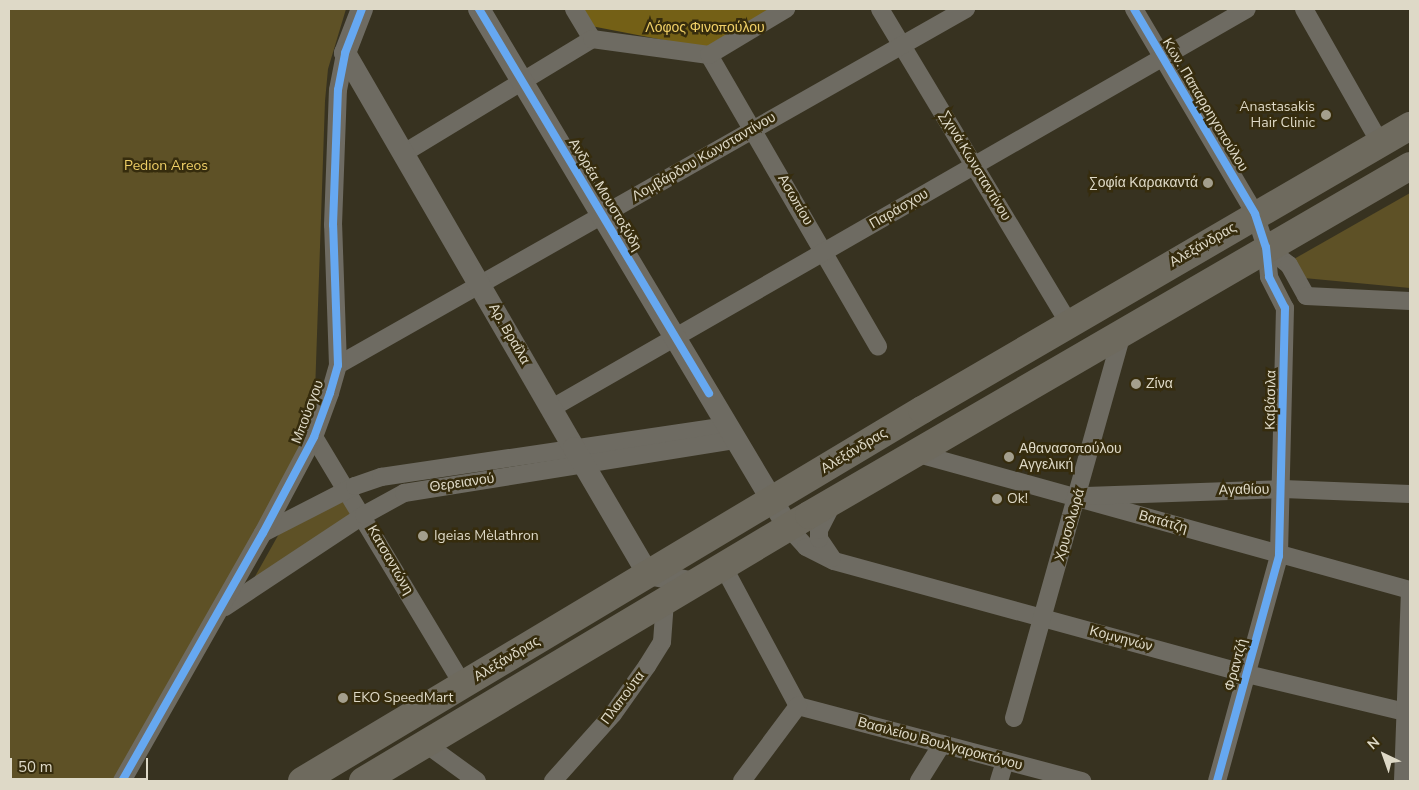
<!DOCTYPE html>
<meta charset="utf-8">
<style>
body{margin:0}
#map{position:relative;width:1419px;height:790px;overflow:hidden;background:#373220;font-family:"Nunito Sans",sans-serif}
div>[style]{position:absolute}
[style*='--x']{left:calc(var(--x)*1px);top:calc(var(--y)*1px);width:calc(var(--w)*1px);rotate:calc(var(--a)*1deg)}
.green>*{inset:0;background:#5e5126}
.forest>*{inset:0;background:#746016}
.minor>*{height:18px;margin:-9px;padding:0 9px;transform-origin:9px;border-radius:9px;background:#6e6b62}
.tertiary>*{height:22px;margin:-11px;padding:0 11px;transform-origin:11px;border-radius:11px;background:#6e6b62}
.primary>*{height:28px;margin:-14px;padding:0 14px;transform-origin:14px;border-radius:14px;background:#6e6a5e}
.cycleway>*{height:8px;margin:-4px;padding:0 4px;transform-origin:4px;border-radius:4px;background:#66a8f1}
.dots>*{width:14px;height:14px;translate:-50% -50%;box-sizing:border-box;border:2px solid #362c0d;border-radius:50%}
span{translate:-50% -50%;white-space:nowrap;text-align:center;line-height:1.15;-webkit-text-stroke:5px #362c0d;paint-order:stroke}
.park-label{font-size:14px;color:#efcf67}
.street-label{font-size:14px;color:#ded9c7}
.poi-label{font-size:14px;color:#ded9c7}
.right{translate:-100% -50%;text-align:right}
.left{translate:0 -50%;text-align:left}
.frame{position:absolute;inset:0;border:10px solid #ded9c7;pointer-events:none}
.north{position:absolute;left:1359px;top:730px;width:50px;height:50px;-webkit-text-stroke:4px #362c0d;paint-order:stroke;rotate:318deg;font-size:14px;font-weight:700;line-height:20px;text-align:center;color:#ded9c7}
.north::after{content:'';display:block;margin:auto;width:18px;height:22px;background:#ded9c7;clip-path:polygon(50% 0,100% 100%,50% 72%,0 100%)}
.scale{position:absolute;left:10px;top:758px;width:138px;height:22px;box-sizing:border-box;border:2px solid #ded9c7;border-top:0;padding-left:6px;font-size:15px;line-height:18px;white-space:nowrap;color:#ded9c7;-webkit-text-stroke:4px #362c0d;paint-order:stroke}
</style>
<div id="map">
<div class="green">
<i style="clip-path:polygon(9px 9px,346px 9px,328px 69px,325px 101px,315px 393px,305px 443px,113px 781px,9px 781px)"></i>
<i style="clip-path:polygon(1410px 193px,1410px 288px,1304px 278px,1294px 259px)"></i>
<i style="clip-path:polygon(343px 498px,355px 516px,253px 580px,280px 532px)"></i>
</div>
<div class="forest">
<i style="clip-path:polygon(581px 9px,775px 9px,710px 49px,591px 26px)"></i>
</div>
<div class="minor">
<i style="--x:574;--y:9;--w:35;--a:59"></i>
<i style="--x:880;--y:9;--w:366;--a:59"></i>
<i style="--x:1134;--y:9;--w:238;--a:59.4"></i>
<i style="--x:1255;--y:214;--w:35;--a:72"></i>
<i style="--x:1266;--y:247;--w:30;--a:84"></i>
<i style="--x:1269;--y:277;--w:35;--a:63"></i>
<i style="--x:1285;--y:308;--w:248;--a:91.4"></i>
<i style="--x:1279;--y:556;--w:233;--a:105.4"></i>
<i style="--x:1304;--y:9;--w:154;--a:60.4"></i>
<i style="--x:709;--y:55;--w:337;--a:59.9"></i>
<i style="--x:404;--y:153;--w:220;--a:-31.2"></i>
<i style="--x:592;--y:39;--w:118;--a:7.8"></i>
<i style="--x:709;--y:55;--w:90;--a:-30.9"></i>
<i style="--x:1266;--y:247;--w:29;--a:38"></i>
<i style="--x:1289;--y:265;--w:35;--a:61"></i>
<i style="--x:1306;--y:296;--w:104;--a:2.8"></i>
<i style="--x:338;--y:365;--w:722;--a:-29.55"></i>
<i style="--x:552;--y:408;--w:801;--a:-29.86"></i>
<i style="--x:314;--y:437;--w:289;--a:59"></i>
<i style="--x:915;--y:453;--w:514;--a:15.47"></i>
<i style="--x:1086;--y:496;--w:197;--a:-2"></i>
<i style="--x:1283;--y:489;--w:127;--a:2.3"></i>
<i style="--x:788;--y:527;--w:27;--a:48"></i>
<i style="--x:806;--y:547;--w:31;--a:27"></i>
<i style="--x:834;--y:561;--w:428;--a:15.3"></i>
<i style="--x:1247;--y:674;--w:168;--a:13.5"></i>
<i style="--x:263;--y:533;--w:103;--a:-27.1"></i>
<i style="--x:355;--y:486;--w:28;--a:-19"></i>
<i style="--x:381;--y:477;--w:350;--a:-8.4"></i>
<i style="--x:832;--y:558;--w:23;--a:-124"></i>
<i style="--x:819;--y:539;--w:9;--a:-90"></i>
<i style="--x:819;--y:530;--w:29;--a:-63"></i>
<i style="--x:723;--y:566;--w:159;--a:61.8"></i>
<i style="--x:225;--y:607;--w:167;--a:-33.5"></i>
<i style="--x:364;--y:515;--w:46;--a:-28.8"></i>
<i style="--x:404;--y:493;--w:336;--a:-9.1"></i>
<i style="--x:798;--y:706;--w:294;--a:14.8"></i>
<i style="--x:1014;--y:718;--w:402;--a:-74.3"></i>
<i style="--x:426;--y:744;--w:63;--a:36"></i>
<i style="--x:122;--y:781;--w:285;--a:-60.4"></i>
<i style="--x:263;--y:533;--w:109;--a:-62"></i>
<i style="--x:314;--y:437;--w:47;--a:-70"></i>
<i style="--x:330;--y:393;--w:29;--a:-74"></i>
<i style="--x:338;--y:365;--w:140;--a:-92"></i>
<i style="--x:333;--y:225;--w:135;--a:-87.9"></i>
<i style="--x:338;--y:90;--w:38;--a:-79"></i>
<i style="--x:553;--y:781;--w:90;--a:-48.2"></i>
<i style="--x:613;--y:714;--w:59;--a:-54.7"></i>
<i style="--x:647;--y:666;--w:28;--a:-58"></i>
<i style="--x:662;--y:642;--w:41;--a:-85.8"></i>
<i style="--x:742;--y:781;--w:94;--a:-53.3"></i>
<i style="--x:919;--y:781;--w:44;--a:-58.1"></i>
<i style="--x:999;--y:781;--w:21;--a:-73"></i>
<i style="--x:1403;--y:781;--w:190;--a:-87.9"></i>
</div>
<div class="tertiary">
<i style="--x:362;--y:9;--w:47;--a:111.1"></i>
<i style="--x:345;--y:53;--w:457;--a:59.9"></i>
<i style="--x:574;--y:448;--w:146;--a:59.6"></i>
<i style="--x:648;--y:574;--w:48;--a:10.8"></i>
<i style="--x:479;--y:9;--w:603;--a:59.18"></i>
</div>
<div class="primary">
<i style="--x:302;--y:781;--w:723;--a:-30.9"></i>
<i style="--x:922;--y:410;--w:565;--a:-30.2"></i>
<i style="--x:363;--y:781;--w:519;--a:-30.81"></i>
<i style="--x:809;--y:515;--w:695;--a:-30.14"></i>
</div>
<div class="cycleway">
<i style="--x:479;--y:9;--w:448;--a:59.1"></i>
<i style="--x:1134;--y:9;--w:238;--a:59.4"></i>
<i style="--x:1255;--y:214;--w:35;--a:72"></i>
<i style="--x:1266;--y:247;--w:30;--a:84"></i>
<i style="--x:1269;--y:277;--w:35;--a:63"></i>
<i style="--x:1285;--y:308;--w:248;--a:91.4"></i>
<i style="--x:1279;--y:556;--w:233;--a:105.4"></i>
<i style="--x:122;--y:781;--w:285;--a:-60.4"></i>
<i style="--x:263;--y:533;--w:109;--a:-62"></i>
<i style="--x:314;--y:437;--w:47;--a:-70"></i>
<i style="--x:330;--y:393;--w:29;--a:-74"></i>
<i style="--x:338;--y:365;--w:140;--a:-92"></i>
<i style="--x:333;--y:225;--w:135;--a:-87.9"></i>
<i style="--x:338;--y:90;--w:38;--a:-79"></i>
<i style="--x:345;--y:53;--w:47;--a:-68.9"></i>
</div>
<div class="dots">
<i style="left:1326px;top:115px;background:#a49f8d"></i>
<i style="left:1208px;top:183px;background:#a49f8d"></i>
<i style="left:1136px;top:384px;background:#a49f8d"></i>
<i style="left:1009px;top:457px;background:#a49f8d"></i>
<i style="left:997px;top:499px;background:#a49f8d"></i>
<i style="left:423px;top:536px;background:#a49f8d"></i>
<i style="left:343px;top:698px;background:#a49f8d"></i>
</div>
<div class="park-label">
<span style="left:705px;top:28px">Λόφος Φινοπούλου</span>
<span style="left:166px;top:166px">Pedion Areos</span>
</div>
<div class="street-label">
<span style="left:1205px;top:105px;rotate:59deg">Κων. Παπαρρηγοπούλου</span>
<span style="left:704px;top:157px;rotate:-30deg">Λομβάρδου Κωνσταντίνου</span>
<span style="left:975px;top:166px;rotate:59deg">Σχινά Κωνσταντίνου</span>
<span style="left:605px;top:195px;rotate:59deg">Ανδρέα Μουστοξύδη</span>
<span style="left:795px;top:200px;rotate:60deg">Ασωπίου</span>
<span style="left:899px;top:209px;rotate:-30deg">Παράσχου</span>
<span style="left:1203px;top:245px;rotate:-30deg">Αλεξάνδρας</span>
<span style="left:509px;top:334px;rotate:60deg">Αρ. Βραΐλα</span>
<span style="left:1271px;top:400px;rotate:-89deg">Καβάσιλα</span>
<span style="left:308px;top:412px;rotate:-69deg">Μπούσγου</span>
<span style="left:854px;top:451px;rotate:-31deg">Αλεξάνδρας</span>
<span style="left:462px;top:483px;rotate:-8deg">Θερειανού</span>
<span style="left:1244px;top:490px;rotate:-1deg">Αγαθίου</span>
<span style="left:1163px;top:522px;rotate:16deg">Βατάτζη</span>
<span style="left:1070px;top:525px;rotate:-74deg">Χρυσολωρά</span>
<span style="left:390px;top:560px;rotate:60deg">Κατσαντώνη</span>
<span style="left:1121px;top:639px;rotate:15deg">Κομνηνών</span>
<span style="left:507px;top:659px;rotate:-31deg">Αλεξάνδρας</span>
<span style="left:1236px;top:665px;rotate:-75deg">Φραντζή</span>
<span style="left:623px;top:698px;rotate:-53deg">Πλαπούτα</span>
<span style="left:940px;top:744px;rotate:15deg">Βασιλείου Βουλγαροκτόνου</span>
</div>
<div class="poi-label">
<span class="right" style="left:1315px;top:115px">Anastasakis<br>Hair Clinic</span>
<span class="right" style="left:1198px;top:183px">Σοφία Καρακαντά</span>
<span class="left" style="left:1146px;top:384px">Ζίνα</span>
<span class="left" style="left:1019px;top:457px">Αθανασοπούλου<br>Αγγελική</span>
<span class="left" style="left:1007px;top:499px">Ok!</span>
<span class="left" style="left:434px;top:536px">Igeias Mèlathron</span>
<span class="left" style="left:353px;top:698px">EKO SpeedMart</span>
</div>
<div class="frame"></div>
<div class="north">N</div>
<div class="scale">50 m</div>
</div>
